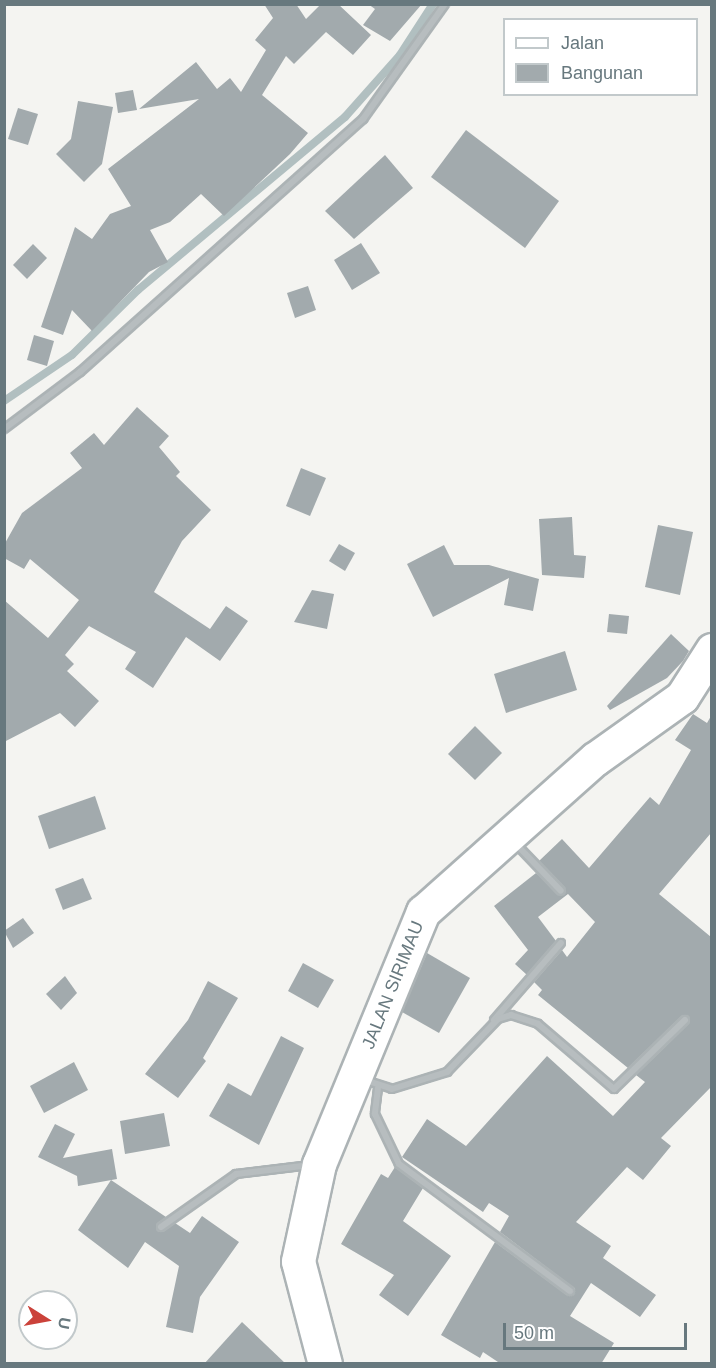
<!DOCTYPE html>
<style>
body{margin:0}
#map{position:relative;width:716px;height:1368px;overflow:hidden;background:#f4f4f1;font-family:Arial,sans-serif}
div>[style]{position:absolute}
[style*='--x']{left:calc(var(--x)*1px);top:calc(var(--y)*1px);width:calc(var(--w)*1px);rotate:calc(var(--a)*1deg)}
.stream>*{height:8px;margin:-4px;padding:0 4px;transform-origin:4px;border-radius:4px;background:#b1bfc0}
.building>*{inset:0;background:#a2aaad}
.roads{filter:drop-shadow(2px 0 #acb3b5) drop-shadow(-2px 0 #acb3b5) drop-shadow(0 2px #acb3b5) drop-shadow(0 -2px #acb3b5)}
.minor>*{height:6px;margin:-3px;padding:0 3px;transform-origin:3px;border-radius:3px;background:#b7bdbf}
.secondary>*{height:33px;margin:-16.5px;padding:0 16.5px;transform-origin:16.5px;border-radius:16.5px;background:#fff}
span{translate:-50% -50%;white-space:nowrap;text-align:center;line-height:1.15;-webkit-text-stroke:6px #fff;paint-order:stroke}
.street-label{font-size:18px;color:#67787e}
.frame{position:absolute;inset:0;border:6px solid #67787e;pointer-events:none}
.legend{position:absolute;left:503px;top:18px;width:195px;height:78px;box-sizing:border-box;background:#fff;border:2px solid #c2c9cb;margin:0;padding:8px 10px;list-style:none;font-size:18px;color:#67787e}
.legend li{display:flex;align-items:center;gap:12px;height:30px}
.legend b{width:30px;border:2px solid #c2c9cb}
.north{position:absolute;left:18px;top:1290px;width:60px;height:60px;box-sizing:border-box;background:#fff;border:2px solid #c2c9cb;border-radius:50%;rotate:101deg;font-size:16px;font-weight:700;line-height:24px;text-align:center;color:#67787e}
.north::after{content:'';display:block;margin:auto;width:21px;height:27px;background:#cb423a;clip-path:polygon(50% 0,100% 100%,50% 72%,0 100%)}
.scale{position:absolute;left:503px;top:1323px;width:184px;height:27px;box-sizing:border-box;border:3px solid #67787e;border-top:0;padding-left:8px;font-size:18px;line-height:21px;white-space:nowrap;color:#67787e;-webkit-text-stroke:4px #fff;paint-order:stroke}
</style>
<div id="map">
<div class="stream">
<i style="--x:4;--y:401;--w:82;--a:-34.1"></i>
<i style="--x:72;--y:355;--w:93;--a:-44.6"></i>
<i style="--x:138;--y:290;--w:270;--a:-39.9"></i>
<i style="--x:345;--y:117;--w:83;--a:-48.4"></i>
<i style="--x:400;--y:55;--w:61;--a:-57.1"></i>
</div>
<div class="building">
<i style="clip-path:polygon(264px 4px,296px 4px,306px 19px,321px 4px,338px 4px,371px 35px,353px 55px,326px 32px,294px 64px,286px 56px,262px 95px,308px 133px,290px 154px,224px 216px,201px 194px,170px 222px,150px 230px,168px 262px,149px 272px,92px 331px,72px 310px,63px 335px,41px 327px,75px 227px,92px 239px,110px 214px,131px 206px,108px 169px,199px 99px,139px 109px,196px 62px,217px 89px,230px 78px,241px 92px,266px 50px,255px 40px,273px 18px)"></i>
<i style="clip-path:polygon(368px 4px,422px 4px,390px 41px,363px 25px,375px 9px)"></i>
<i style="clip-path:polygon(133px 90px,137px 110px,118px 113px,115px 93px)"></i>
<i style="clip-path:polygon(78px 101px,113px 107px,102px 164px,84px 182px,56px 154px,71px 139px)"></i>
<i style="clip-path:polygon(18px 108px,38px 114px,28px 145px,8px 139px)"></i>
<i style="clip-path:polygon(466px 130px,559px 201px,525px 248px,431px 177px)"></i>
<i style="clip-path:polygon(385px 155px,413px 188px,354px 239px,325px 211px)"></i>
<i style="clip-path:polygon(361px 243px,380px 273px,352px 290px,334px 260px)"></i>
<i style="clip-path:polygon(33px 244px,47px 258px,27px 279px,13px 265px)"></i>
<i style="clip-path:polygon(308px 286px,316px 310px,295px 318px,287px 293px)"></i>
<i style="clip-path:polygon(34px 335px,54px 341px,47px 366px,27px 360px)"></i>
<i style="clip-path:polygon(137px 407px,169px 436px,159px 447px,180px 472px,176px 476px,211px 510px,182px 541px,154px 592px,210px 629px,226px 606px,248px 621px,220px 661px,186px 637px,153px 688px,125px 669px,136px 652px,89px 626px,65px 655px,74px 664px,67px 671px,99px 701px,75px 727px,60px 713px,4px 742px,4px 600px,48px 638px,79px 600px,30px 559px,24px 569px,4px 558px,4px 545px,22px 513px,82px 468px,70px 453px,94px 433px,104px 445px)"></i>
<i style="clip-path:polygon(301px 468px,326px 478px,310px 516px,286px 506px)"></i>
<i style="clip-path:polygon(572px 517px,574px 555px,586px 556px,584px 578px,542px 575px,539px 519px)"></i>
<i style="clip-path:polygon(658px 525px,693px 532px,680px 595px,645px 587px)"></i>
<i style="clip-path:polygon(339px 544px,355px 553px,345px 571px,329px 561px)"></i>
<i style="clip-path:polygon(444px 545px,454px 565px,489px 565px,539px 579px,533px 611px,504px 605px,509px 578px,433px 617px,407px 564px)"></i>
<i style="clip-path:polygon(312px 590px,334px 594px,327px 629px,294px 622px)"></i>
<i style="clip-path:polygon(609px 614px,629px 616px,627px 634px,607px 632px)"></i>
<i style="clip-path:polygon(671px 634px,689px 651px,683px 661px,667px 678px,610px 710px,607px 706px)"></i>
<i style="clip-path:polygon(565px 651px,577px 690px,506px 713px,494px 674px)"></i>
<i style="clip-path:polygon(693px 714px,707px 723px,711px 716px,711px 833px,659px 894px,711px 937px,711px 1087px,661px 1138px,671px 1146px,643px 1180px,627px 1167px,576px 1222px,611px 1246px,603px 1258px,656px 1295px,640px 1317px,591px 1283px,570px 1316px,614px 1343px,601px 1364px,501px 1364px,483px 1352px,480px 1358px,441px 1335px,495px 1242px,567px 1295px,575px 1289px,500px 1232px,509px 1216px,489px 1203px,483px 1212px,402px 1157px,427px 1119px,466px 1146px,547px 1056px,613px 1116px,645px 1082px,636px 1075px,689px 1023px,689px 1017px,682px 1016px,628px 1068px,538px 995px,542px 990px,534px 982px,562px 950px,567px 957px,595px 922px,568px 894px,538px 917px,556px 941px,527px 975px,515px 964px,528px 950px,494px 906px,536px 873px,564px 895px,565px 888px,539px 861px,562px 839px,589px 868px,650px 797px,659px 805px,691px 750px,675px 740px)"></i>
<i style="clip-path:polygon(475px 726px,502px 753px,475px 780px,448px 754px)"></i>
<i style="clip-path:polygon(95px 796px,106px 829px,49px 849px,38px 816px)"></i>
<i style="clip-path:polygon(83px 878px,92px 899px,63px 910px,55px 889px)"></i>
<i style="clip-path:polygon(23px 918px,34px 933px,13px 948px,4px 931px)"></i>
<i style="clip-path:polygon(427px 953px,470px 978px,439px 1033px,402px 1012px)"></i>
<i style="clip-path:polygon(303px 963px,334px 980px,318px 1008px,288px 991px)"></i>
<i style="clip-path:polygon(65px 976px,77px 993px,61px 1010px,46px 994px)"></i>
<i style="clip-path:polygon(208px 981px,238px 998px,203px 1058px,206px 1061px,178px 1098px,145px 1074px,188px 1020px)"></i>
<i style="clip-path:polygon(281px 1036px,304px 1048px,259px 1145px,209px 1116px,228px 1083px,251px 1096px)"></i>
<i style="clip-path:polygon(74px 1062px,88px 1090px,44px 1113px,30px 1086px)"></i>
<i style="clip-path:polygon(164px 1113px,170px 1146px,125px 1154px,120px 1121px)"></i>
<i style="clip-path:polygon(55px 1124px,75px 1134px,63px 1158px,112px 1149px,117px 1179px,78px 1186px,77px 1176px,38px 1157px)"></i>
<i style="clip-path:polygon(395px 1167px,423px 1188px,403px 1221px,451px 1256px,408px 1316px,379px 1295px,394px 1275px,341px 1244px,381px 1174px,388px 1178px)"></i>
<i style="clip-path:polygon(111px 1180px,166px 1217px,157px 1224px,158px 1231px,175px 1223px,190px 1233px,202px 1216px,239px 1242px,200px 1297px,193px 1333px,166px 1327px,179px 1266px,145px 1242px,128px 1268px,78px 1230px)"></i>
<i style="clip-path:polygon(242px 1322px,286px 1364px,204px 1364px)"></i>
</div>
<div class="roads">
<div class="minor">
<i style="--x:4;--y:429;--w:95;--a:-36.9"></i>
<i style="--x:80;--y:372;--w:380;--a:-41.8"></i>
<i style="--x:363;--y:119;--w:141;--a:-54.5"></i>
<i style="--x:515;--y:843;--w:66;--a:46.2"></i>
<i style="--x:494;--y:1020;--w:102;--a:-49"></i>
<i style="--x:365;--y:1080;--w:28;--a:18"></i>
<i style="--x:392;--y:1089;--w:58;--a:-17.2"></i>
<i style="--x:447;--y:1072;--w:74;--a:-46.1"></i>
<i style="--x:498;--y:1019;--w:14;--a:-17"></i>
<i style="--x:511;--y:1015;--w:28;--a:18"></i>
<i style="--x:538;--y:1024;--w:100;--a:40.5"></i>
<i style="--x:614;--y:1089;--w:99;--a:-44.2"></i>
<i style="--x:378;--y:1088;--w:26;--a:97"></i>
<i style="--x:375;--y:1114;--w:55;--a:64.4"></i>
<i style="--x:399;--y:1164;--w:213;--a:36.6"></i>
<i style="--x:161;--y:1227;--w:92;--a:-35.2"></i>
<i style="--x:236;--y:1174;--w:75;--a:-6.9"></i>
</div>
<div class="secondary">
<i style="--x:325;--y:1364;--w:106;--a:-104.7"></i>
<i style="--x:298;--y:1261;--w:99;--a:-77.8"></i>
<i style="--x:319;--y:1164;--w:273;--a:-67.6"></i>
<i style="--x:423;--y:912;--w:230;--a:-41.7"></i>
<i style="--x:595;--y:759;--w:107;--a:-35.5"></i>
<i style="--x:682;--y:697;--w:56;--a:-57.4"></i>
</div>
</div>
<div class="street-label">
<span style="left:393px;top:985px;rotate:-68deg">JALAN SIRIMAU</span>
</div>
<div class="frame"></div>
<ul class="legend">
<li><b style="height:8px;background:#fff"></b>Jalan</li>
<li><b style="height:16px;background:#a2aaad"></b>Bangunan</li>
</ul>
<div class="north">U</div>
<div class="scale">50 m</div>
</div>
